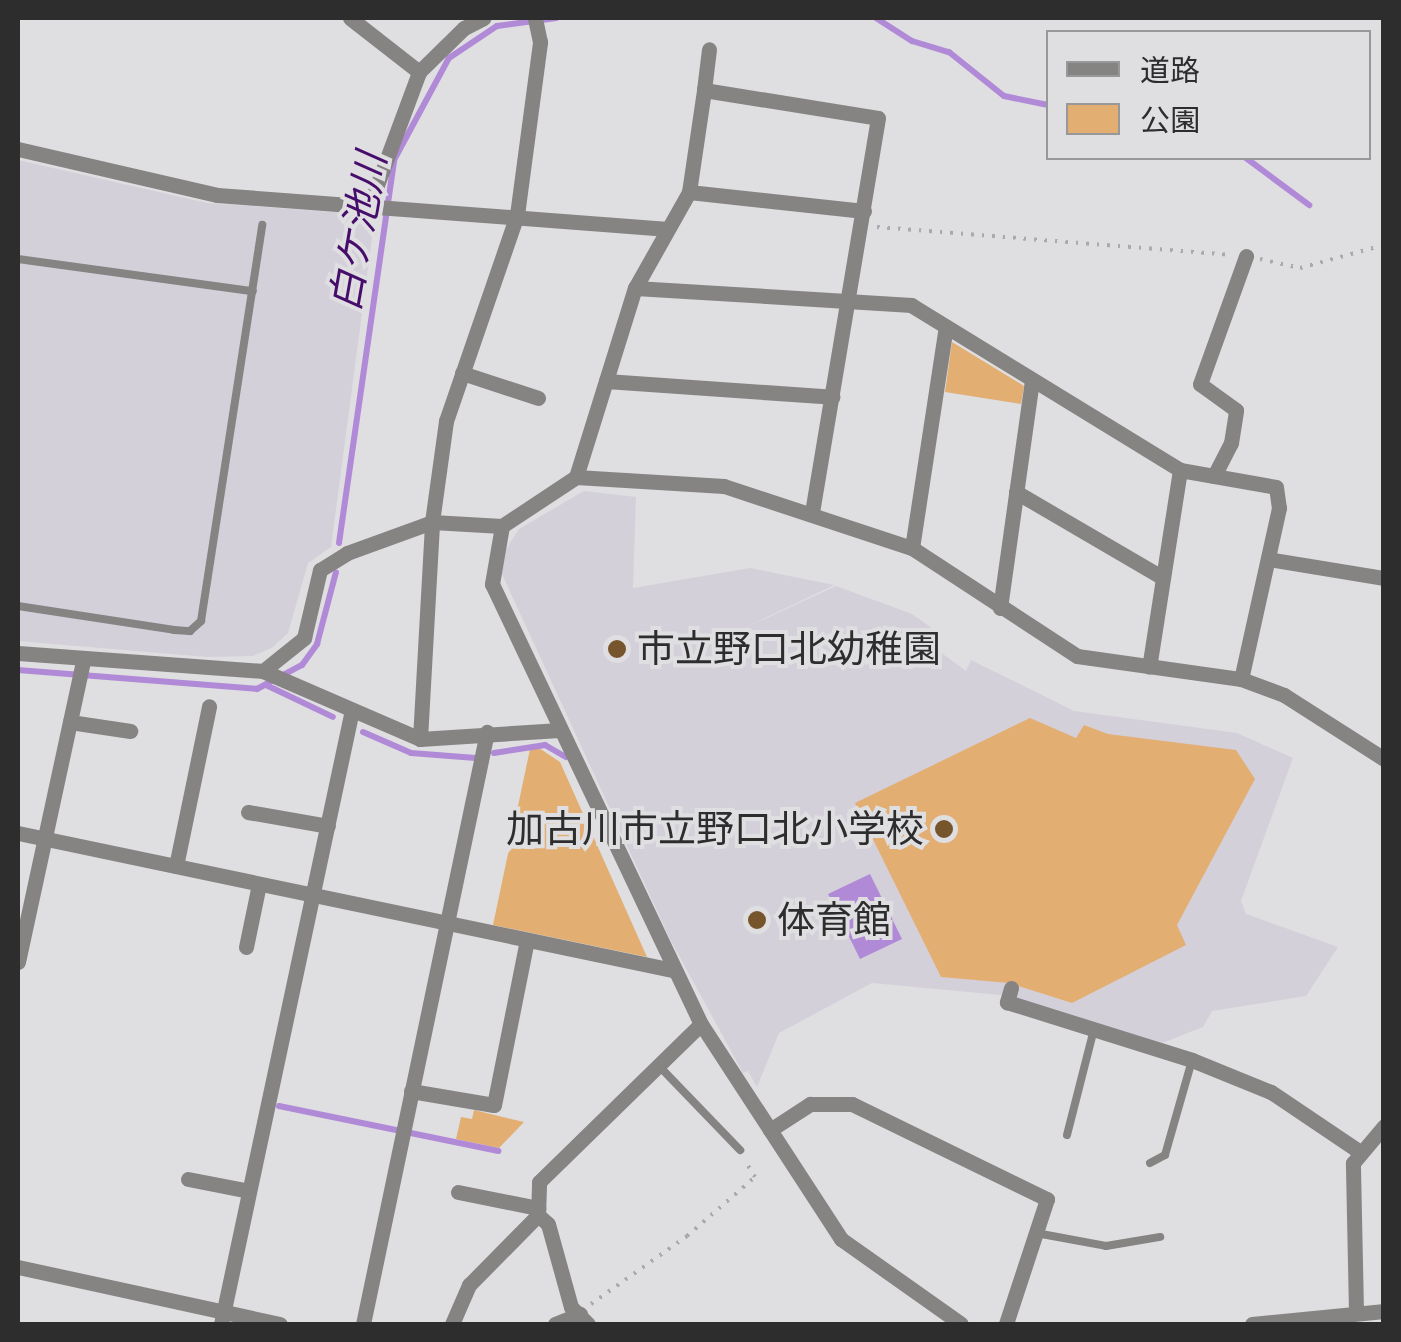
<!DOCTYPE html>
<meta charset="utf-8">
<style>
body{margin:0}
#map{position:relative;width:1401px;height:1342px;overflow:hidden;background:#dfdee1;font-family:"Titillium Web","Noto Sans JP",sans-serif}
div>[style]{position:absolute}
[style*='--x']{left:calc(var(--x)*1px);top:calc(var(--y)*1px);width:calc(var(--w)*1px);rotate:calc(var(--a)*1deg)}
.built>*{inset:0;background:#d4d0da}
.green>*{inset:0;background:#e3ae72}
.water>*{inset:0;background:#b089d7}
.stream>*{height:6px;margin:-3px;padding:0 3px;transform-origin:3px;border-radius:3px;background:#b089d7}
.path>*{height:4px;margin-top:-2px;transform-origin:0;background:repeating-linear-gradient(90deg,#aaa9ab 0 2.5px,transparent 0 10.5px)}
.service>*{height:8px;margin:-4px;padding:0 4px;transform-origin:4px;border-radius:4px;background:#858483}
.minor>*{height:15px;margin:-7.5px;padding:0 7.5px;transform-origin:7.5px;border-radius:7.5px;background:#858483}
.dots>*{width:28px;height:28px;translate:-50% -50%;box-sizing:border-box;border:5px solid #dfdee1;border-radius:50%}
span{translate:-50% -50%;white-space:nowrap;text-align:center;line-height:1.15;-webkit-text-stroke:8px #dfdee1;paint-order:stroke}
.poi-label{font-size:38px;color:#2e2d2e}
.left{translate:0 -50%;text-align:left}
.right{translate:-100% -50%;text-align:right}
.water-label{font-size:40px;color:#460d6b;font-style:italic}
.frame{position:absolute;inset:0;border:20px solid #2e2d2e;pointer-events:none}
.legend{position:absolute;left:1046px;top:30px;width:325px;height:130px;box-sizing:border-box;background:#dfdee1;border:2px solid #989799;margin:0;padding:12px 18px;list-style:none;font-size:30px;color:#2e2d2e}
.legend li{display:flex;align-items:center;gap:20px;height:50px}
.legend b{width:50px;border:2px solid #989799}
</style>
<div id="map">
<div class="built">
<i style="clip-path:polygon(18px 160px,207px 203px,375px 215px,331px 547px,308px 563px,288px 633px,273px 647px,253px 656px,207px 657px,18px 641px)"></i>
<i style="clip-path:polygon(584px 491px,636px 497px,633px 588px,750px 568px,834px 585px,730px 635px,836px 586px,912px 614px,933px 629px,939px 651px,966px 671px,971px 660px,1074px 711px,1237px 733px,1293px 758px,1241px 901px,1246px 914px,1338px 947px,1306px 996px,1212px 1011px,1203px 1027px,1162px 1043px,1001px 995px,872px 983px,779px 1033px,757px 1087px,748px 1071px,743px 1073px,670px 939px,501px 572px,501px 557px,519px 529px)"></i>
</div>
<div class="green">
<i style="clip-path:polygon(952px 342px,1024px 386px,1021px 404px,945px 392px)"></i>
<i style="clip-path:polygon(1030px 718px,1076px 738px,1084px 725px,1108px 734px,1236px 750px,1255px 779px,1177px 925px,1186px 945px,1072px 1003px,1009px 983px,941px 977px,855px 803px)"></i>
<i style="clip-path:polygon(539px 748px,560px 762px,647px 957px,493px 925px,530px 749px)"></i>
<i style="clip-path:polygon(474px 1110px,524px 1122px,499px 1148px,456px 1139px,461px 1117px,472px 1119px)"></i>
</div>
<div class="water">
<i style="clip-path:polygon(870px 874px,902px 939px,860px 959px,828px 894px)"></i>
</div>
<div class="stream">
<i style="--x:876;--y:18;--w:43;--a:32.6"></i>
<i style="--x:912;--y:41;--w:39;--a:17"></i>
<i style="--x:949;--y:52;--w:70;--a:38.7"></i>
<i style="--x:1004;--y:96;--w:45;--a:11.6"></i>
<i style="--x:1246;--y:158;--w:79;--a:36.7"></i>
<i style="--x:339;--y:543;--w:387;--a:-81.8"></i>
<i style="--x:394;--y:160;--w:116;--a:-61.7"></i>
<i style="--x:449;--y:58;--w:58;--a:-33.7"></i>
<i style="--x:497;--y:26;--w:60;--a:-7.7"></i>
<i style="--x:18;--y:670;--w:240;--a:4.5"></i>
<i style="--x:257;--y:689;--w:51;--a:-28.1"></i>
<i style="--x:302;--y:665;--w:26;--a:-54"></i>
<i style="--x:317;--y:644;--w:74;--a:-75.2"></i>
<i style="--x:266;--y:685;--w:74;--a:25.5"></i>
<i style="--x:363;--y:732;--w:52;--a:23.6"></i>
<i style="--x:411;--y:753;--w:65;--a:4.4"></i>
<i style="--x:494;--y:753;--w:52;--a:-8.9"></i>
<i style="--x:545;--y:745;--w:24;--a:30"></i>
<i style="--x:279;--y:1106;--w:224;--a:11.6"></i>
</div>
<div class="path">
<i style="--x:877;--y:227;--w:354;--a:4.5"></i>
<i style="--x:1260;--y:259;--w:41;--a:12.7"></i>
<i style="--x:1300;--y:268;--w:87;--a:-15.3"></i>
<i style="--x:591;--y:1304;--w:118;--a:-35.3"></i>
<i style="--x:687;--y:1236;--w:90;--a:-40.9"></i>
<i style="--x:755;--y:1177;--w:17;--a:-121"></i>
</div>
<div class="service">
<i style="--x:18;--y:259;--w:237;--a:7.8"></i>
<i style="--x:18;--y:606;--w:158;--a:8.7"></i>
<i style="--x:174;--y:630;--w:16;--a:4"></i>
<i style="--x:190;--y:631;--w:15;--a:-42"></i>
<i style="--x:201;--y:621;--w:401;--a:-81.2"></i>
<i style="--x:659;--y:1066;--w:117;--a:46"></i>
<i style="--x:1067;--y:1135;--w:109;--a:-75.7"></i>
<i style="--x:1150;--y:1163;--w:17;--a:-28"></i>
<i style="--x:1165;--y:1155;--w:99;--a:-74.1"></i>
<i style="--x:1036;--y:1233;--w:71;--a:10.5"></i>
<i style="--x:1106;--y:1246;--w:55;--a:-9.5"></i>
</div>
<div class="minor">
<i style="--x:350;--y:18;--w:88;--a:38"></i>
<i style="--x:704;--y:90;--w:41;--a:-83"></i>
<i style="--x:18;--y:149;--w:204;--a:13"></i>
<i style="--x:217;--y:195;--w:449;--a:4.3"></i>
<i style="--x:689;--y:192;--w:176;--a:6.2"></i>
<i style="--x:370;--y:204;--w:141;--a:-69.6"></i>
<i style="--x:419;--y:72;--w:63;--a:-44.4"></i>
<i style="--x:464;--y:28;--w:22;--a:-27"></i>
<i style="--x:635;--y:288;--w:277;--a:3.5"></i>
<i style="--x:911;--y:305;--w:316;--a:31.5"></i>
<i style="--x:1180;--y:470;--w:199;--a:98.9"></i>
<i style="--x:462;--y:373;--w:80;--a:18.2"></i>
<i style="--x:606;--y:381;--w:227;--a:4"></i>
<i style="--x:1180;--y:470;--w:97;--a:10"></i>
<i style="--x:1276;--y:487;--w:21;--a:82"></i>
<i style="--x:1279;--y:508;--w:175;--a:102.5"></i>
<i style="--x:1214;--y:476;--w:37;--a:-63"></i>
<i style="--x:1231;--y:443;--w:33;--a:-81"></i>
<i style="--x:1236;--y:410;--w:44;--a:-144.2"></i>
<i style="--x:1200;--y:384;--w:136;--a:-70.2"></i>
<i style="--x:576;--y:477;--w:198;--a:-72.7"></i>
<i style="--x:635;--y:288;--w:110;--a:-60.6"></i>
<i style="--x:689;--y:192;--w:103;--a:-81.6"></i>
<i style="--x:704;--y:90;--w:176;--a:9.1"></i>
<i style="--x:878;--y:118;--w:399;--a:99.5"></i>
<i style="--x:1016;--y:492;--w:170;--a:30.3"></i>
<i style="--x:502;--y:526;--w:59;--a:99.8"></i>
<i style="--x:492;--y:584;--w:487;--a:64.6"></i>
<i style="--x:701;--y:1024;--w:257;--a:56.9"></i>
<i style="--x:841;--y:1239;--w:147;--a:35.3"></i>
<i style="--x:912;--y:548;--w:224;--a:-81.3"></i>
<i style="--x:1268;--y:559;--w:118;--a:9.3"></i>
<i style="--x:1000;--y:608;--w:229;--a:-82"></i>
<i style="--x:18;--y:653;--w:246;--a:4.2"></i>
<i style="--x:263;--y:671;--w:171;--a:23.4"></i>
<i style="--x:420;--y:739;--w:140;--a:-3.7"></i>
<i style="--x:263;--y:671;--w:53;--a:-38.8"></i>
<i style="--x:304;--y:638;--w:70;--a:-76.8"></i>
<i style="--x:320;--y:570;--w:32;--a:-32"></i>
<i style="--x:347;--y:553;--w:90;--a:-20"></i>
<i style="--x:432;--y:522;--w:70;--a:3.3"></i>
<i style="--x:502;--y:526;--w:89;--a:-33.5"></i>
<i style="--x:576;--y:477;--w:148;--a:3.5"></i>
<i style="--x:724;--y:486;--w:198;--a:18.3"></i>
<i style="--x:912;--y:548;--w:197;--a:33.2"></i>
<i style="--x:1077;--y:656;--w:166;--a:8"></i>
<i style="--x:1241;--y:679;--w:46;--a:20.4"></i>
<i style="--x:1284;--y:695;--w:119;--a:32.6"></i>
<i style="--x:70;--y:722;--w:61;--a:8.5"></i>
<i style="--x:420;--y:739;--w:217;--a:-86.8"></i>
<i style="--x:432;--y:522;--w:102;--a:-82.1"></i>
<i style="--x:446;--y:421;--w:218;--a:-71"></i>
<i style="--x:517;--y:215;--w:175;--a:-82.4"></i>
<i style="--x:540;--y:42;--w:25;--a:-102"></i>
<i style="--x:248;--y:812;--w:81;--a:9.9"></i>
<i style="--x:18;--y:833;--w:668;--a:11.83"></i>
<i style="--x:176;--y:866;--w:163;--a:-78.3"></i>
<i style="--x:246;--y:947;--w:64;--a:-78.3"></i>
<i style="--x:18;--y:962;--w:311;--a:-77.8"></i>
<i style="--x:1011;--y:988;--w:15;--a:106"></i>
<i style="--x:1007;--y:1002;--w:194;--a:17.4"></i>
<i style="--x:1192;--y:1060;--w:85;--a:22.1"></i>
<i style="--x:1271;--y:1092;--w:107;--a:34"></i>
<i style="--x:411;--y:1091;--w:84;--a:9.6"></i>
<i style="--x:494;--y:1105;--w:168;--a:-78.7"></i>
<i style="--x:770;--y:1130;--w:48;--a:-33"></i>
<i style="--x:810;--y:1104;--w:42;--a:0"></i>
<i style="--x:852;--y:1104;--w:217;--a:26"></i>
<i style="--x:1047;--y:1199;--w:132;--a:108.2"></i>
<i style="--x:188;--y:1179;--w:62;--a:11.1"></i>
<i style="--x:458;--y:1192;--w:82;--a:11.3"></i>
<i style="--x:538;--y:1215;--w:13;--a:42"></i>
<i style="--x:548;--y:1224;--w:86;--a:74.5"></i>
<i style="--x:571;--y:1307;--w:24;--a:45"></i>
<i style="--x:18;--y:1267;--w:268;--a:12.3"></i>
<i style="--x:1356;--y:1311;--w:148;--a:-91.2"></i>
<i style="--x:1353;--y:1163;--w:48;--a:-50"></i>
<i style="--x:221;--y:1324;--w:628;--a:-77.96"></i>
<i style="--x:363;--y:1324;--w:605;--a:-78.17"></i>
<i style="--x:452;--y:1324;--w:43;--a:-66.4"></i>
<i style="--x:469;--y:1285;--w:98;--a:-45.4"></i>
<i style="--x:538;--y:1215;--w:33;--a:-88"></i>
<i style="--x:539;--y:1182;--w:226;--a:-44.3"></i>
<i style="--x:555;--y:1324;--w:27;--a:-22"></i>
<i style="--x:1252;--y:1324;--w:133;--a:-5.6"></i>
</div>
<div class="dots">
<i style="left:617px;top:649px;background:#76542c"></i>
<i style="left:944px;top:829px;background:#76542c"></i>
<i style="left:757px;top:920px;background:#76542c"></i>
</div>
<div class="poi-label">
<span class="left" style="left:637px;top:649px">市立野口北幼稚園</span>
<span class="right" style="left:924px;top:829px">加古川市立野口北小学校</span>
<span class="left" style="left:777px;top:920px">体育館</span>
</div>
<div class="water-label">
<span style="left:358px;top:232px;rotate:-80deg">白ケ池川</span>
</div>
<div class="frame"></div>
<ul class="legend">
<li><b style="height:12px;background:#858483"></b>道路</li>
<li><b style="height:28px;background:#e3ae72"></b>公園</li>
</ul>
</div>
